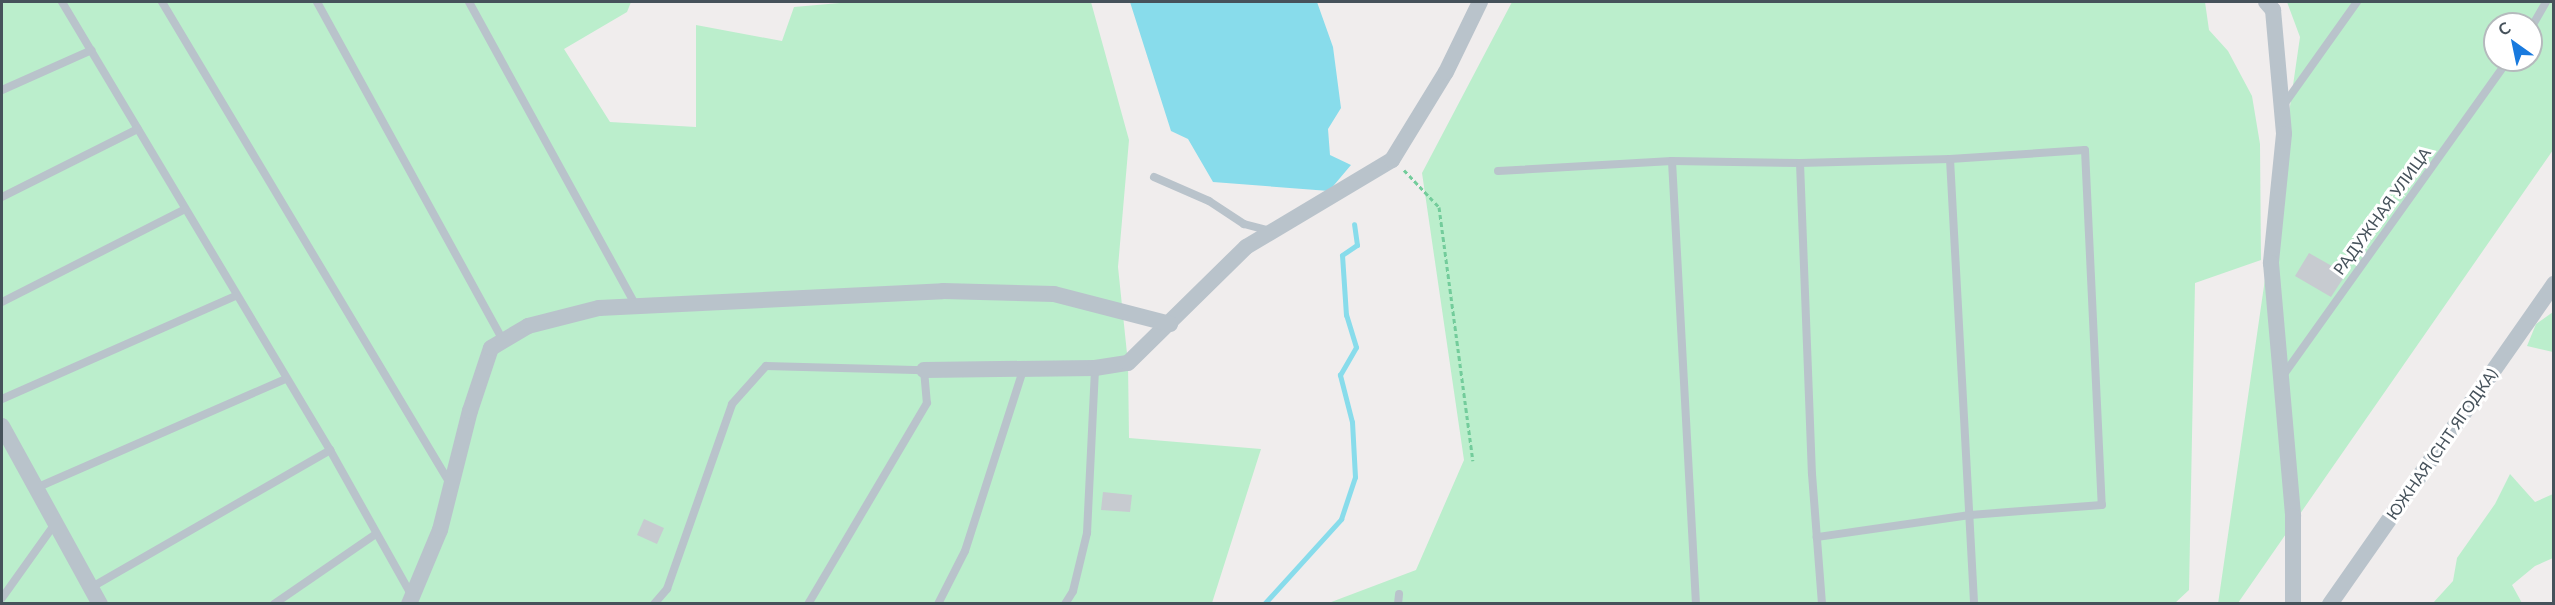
<!DOCTYPE html>
<meta charset="utf-8">
<style>
body{margin:0}
#map{position:relative;width:2555px;height:605px;overflow:hidden;background:#f0eded;font-family:Lato,sans-serif}
div>[style]{position:absolute}
[style*='--x']{left:calc(var(--x)*1px);top:calc(var(--y)*1px);width:calc(var(--w)*1px);rotate:calc(var(--a)*1deg)}
.green>*{inset:0;background:#bec}
.water>*{inset:0;background:#88dceb}
.stream>*{height:5px;margin:-2.5px;padding:0 2.5px;transform-origin:2.5px;border-radius:2.5px;background:#88dceb}
.building>*{inset:0;background:#c7cbd0}
.path>*{height:3px;margin-top:-1.5px;transform-origin:0;background:repeating-linear-gradient(90deg,#73cc9b 0 4.5px,transparent 0 7.5px)}
.lane>*{height:8px;margin:-4px;padding:0 4px;transform-origin:4px;border-radius:4px;background:#b9c3cb}
.street>*{height:16px;margin:-8px;padding:0 8px;transform-origin:8px;border-radius:8px;background:#b9c3cb}
span{translate:-50% -50%;white-space:nowrap;text-align:center;line-height:1.15;-webkit-text-stroke:6px #fff;paint-order:stroke}
.street-label{font-size:16px;color:#46525b}
.frame{position:absolute;inset:0;border:3px solid #46525b;pointer-events:none}
.north{position:absolute;left:2483px;top:12px;width:60px;height:60px;box-sizing:border-box;background:#fff;border:2px solid #b5babd;border-radius:50%;rotate:327deg;font-size:16px;font-weight:700;line-height:24px;text-align:center;color:#46525b}
.north::after{content:'';display:block;margin:auto;width:21px;height:27px;background:#197ade;clip-path:polygon(50% 0,100% 100%,50% 72%,0 100%)}
</style>
<div id="map">
<div class="green">
<i style="clip-path:polygon(2px 2px,631px 2px,627px 12px,564px 49px,610px 122px,696px 127px,696px 25px,782px 41px,794px 7px,851px 2px,1091px 2px,1129px 140px,1118px 267px,1128px 363px,1129px 438px,1261px 449px,1212px 603px,2px 603px)"></i>
<i style="clip-path:polygon(1512px 2px,2205px 2px,2209px 30px,2228px 51px,2252px 96px,2260px 144px,2261px 260px,2195px 283px,2189px 590px,2175px 603px,1326px 604px,1416px 570px,1464px 460px,1422px 173px)"></i>
<i style="clip-path:polygon(evenodd,2287px 2px,2553px 2px,2553px 150px,2238px 603px,2218px 604px,2300px 37px,2287px 2px,2495px 24px,2531px 24px,2531px 60px,2495px 60px,2495px 24px)"></i>
<i style="clip-path:polygon(2553px 312px,2553px 352px,2527px 346px,2536px 324px)"></i>
<i style="clip-path:polygon(2510px 474px,2535px 502px,2553px 494px,2553px 558px,2535px 566px,2512px 585px,2522px 603px,2433px 603px,2453px 581px,2457px 558px,2495px 504px)"></i>
</div>
<div class="water">
<i style="clip-path:polygon(1130px 2px,1317px 2px,1333px 47px,1341px 108px,1328px 129px,1330px 155px,1351px 165px,1329px 191px,1213px 182px,1188px 139px,1171px 131px)"></i>
</div>
<div class="stream">
<i style="--x:1264;--y:604;--w:115;--a:-47.8"></i>
<i style="--x:1341;--y:519;--w:44;--a:-71.6"></i>
<i style="--x:1355;--y:477;--w:55;--a:-93.1"></i>
<i style="--x:1352;--y:422;--w:49;--a:-104.3"></i>
<i style="--x:1340;--y:375;--w:32;--a:-60"></i>
<i style="--x:1356;--y:347;--w:34;--a:-107"></i>
<i style="--x:1346;--y:315;--w:60;--a:-93.8"></i>
<i style="--x:1342;--y:255;--w:18;--a:-34"></i>
<i style="--x:1357;--y:245;--w:21;--a:-98"></i>
</div>
<div class="building">
<i style="clip-path:polygon(2309px 253px,2346px 274px,2331px 297px,2295px 276px)"></i>
<i style="clip-path:polygon(1103px 492px,1132px 495px,1130px 512px,1101px 510px)"></i>
<i style="clip-path:polygon(644px 519px,664px 528px,657px 544px,637px 535px)"></i>
</div>
<div class="path">
<i style="--x:1404;--y:170;--w:51;--a:46.6"></i>
<i style="--x:1439;--y:207;--w:256;--a:82.4"></i>
</div>
<div class="lane">
<i style="--x:62;--y:2;--w:522;--a:59.11"></i>
<i style="--x:330;--y:450;--w:167;--a:60.7"></i>
<i style="--x:162;--y:2;--w:563;--a:59.11"></i>
<i style="--x:317;--y:2;--w:387;--a:61.2"></i>
<i style="--x:469;--y:2;--w:347;--a:61.2"></i>
<i style="--x:2531;--y:28;--w:30;--a:-60"></i>
<i style="--x:2;--y:90;--w:98;--a:-24"></i>
<i style="--x:2283;--y:106;--w:128;--a:-54.6"></i>
<i style="--x:1950;--y:159;--w:446;--a:86.9"></i>
<i style="--x:1672;--y:161;--w:444;--a:86.9"></i>
<i style="--x:1800;--y:163;--w:311;--a:87.8"></i>
<i style="--x:1812;--y:474;--w:130;--a:85.6"></i>
<i style="--x:1498;--y:171;--w:174;--a:-3.3"></i>
<i style="--x:1672;--y:161;--w:128;--a:0.9"></i>
<i style="--x:1800;--y:163;--w:150;--a:-1.5"></i>
<i style="--x:1950;--y:159;--w:135;--a:-3.8"></i>
<i style="--x:2085;--y:150;--w:355;--a:87.3"></i>
<i style="--x:2102;--y:505;--w:132;--a:175.7"></i>
<i style="--x:1970;--y:515;--w:155;--a:171.8"></i>
<i style="--x:1154;--y:177;--w:60;--a:23.6"></i>
<i style="--x:1209;--y:201;--w:42;--a:33.3"></i>
<i style="--x:1244;--y:224;--w:27;--a:15"></i>
<i style="--x:2;--y:197;--w:152;--a:-26.6"></i>
<i style="--x:2;--y:302;--w:205;--a:-26.9"></i>
<i style="--x:2282;--y:377;--w:389;--a:-54.5"></i>
<i style="--x:2;--y:399;--w:256;--a:-23.8"></i>
<i style="--x:36;--y:488;--w:272;--a:-23.6"></i>
<i style="--x:92;--y:587;--w:275;--a:-29.9"></i>
<i style="--x:2;--y:598;--w:90;--a:-54.5"></i>
<i style="--x:274;--y:604;--w:124;--a:-34.5"></i>
<i style="--x:654;--y:604;--w:20;--a:-49"></i>
<i style="--x:667;--y:589;--w:196;--a:-70.6"></i>
<i style="--x:732;--y:404;--w:51;--a:-48.2"></i>
<i style="--x:766;--y:366;--w:158;--a:1.5"></i>
<i style="--x:924;--y:370;--w:33;--a:85"></i>
<i style="--x:927;--y:403;--w:234;--a:120.6"></i>
<i style="--x:938;--y:604;--w:59;--a:-63"></i>
<i style="--x:965;--y:551;--w:190;--a:-72.2"></i>
<i style="--x:1065;--y:604;--w:15;--a:-58"></i>
<i style="--x:1073;--y:591;--w:60;--a:-76.4"></i>
<i style="--x:1087;--y:533;--w:165;--a:-87.2"></i>
<i style="--x:1398;--y:604;--w:10;--a:-84"></i>
</div>
<div class="street">
<i style="--x:2266;--y:2;--w:11;--a:49"></i>
<i style="--x:2273;--y:10;--w:124;--a:84.9"></i>
<i style="--x:2284;--y:134;--w:130;--a:95.8"></i>
<i style="--x:2271;--y:263;--w:254;--a:85"></i>
<i style="--x:2293;--y:516;--w:88;--a:90"></i>
<i style="--x:924;--y:370;--w:171;--a:-0.7"></i>
<i style="--x:1095;--y:368;--w:33;--a:-9"></i>
<i style="--x:1128;--y:363;--w:165;--a:-44.5"></i>
<i style="--x:1246;--y:247;--w:170;--a:-30.8"></i>
<i style="--x:1392;--y:160;--w:103;--a:-58.5"></i>
<i style="--x:1446;--y:72;--w:78;--a:-64.1"></i>
<i style="--x:2;--y:426;--w:203;--a:61.2"></i>
<i style="--x:409;--y:604;--w:80;--a:-67.3"></i>
<i style="--x:440;--y:530;--w:123;--a:-75.9"></i>
<i style="--x:470;--y:411;--w:66;--a:-71.6"></i>
<i style="--x:491;--y:348;--w:43;--a:-30.7"></i>
<i style="--x:528;--y:326;--w:73;--a:-14.2"></i>
<i style="--x:599;--y:308;--w:344;--a:-2.8"></i>
<i style="--x:943;--y:291;--w:111;--a:1.5"></i>
<i style="--x:1054;--y:294;--w:120;--a:14.5"></i>
<i style="--x:2330;--y:604;--w:391;--a:-55"></i>
</div>
<div class="street-label">
<span style="left:2382px;top:211px;rotate:-54deg">РАДУЖНАЯ УЛИЦА</span>
<span style="left:2442px;top:444px;rotate:-55deg">ЮЖНАЯ (СНТ ЯГОДКА)</span>
</div>
<div class="frame"></div>
<div class="north">С</div>
</div>
